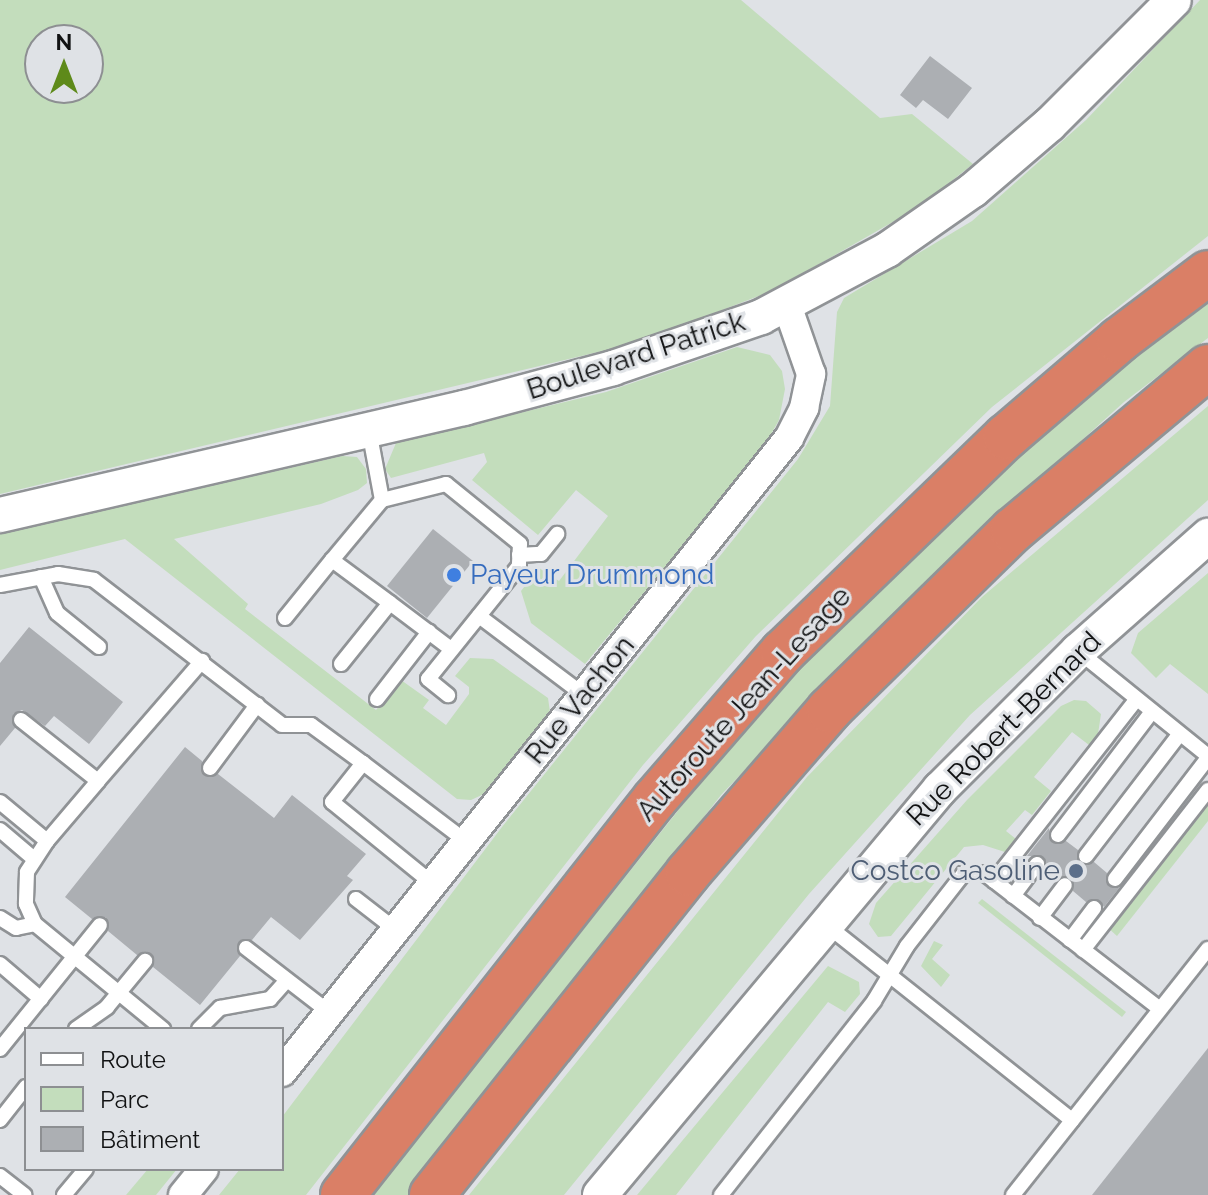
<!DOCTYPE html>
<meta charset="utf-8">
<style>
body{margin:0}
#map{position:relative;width:1208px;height:1195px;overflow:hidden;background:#dfe2e6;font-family:Raleway,sans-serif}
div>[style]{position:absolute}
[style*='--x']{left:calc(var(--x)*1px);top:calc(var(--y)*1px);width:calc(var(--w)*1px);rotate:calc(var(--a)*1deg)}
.green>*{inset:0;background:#c3ddbc}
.building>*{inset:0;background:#acafb3}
.roads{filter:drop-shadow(2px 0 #909396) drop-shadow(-2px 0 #909396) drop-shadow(0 2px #909396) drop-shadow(0 -2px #909396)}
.service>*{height:14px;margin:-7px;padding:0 7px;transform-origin:7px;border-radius:7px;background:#fff}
.minor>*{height:28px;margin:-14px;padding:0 14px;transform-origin:14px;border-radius:14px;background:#fff}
.tertiary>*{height:34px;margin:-17px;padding:0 17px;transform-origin:17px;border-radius:17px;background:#fff}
.motorway>*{height:44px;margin:-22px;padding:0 22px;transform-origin:22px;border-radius:22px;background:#da7f66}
.dots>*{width:22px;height:22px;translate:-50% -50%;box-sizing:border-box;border:4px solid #dfe2e6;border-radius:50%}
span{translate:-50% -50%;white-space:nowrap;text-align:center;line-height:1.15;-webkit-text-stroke:6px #dfe2e6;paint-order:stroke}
.street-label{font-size:28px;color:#111213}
.shop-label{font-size:28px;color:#366cbe}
.left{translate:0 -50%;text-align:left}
.service-label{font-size:28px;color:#4e5e75}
.right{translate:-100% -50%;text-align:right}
.legend{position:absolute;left:24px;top:1027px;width:260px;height:144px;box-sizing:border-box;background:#dfe2e6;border:2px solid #8d8f92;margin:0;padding:10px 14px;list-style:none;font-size:24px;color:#111213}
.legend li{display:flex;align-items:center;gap:16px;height:40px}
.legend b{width:40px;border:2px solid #8d8f92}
.north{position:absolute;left:24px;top:24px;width:80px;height:80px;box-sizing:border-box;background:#dfe2e6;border:2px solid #8d8f92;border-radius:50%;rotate:0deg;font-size:22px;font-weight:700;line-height:32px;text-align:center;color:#111213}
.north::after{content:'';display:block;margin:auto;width:28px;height:36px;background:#5e8a1a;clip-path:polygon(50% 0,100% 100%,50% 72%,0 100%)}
</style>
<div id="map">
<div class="green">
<i style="clip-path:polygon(evenodd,0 0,741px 0,880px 118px,912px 114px,973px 164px,919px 207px,772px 291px,636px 343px,0 494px,0 0,40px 40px,88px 40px,88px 88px,40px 88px,40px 40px)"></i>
<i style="clip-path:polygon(1200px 0,1208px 0,1208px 236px,992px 407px,756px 636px,643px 765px,306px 1195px,219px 1195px,240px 1169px,282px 1169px,282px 1117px,502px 827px,798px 459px,830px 406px,837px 312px,844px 298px,972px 221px,1086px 120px)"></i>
<i style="clip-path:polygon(1208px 300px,1208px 338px,1124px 402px,923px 584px,721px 795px,409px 1195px,372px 1195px,751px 719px,936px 530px,1086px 395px)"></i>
<i style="clip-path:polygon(737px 347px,770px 355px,782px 371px,785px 389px,779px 420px,764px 447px,585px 664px,531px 623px,521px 591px,539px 568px,559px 581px,608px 516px,576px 490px,538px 535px,472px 480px,487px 462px,484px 453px,391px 478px,385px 469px,396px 443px,606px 392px)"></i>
<i style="clip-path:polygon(1208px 406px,1208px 500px,970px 715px,809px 894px,564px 1195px,469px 1195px,807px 777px,982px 597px)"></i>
<i style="clip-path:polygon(342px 456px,357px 457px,366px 469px,367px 483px,358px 490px,321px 504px,174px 539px,248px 604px,245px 609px,376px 710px,401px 680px,429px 700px,423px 708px,446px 725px,469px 694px,469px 687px,455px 676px,470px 658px,493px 659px,548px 698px,550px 712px,484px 794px,471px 800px,457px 799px,125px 539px,0 570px,0 534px)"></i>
<i style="clip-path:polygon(1208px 573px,1208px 694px,1170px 664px,1156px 678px,1131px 653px,1138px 633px)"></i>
<i style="clip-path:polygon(1074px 700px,1086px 701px,1101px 714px,1098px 734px,1089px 745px,1072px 732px,1034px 777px,1051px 791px,1032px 815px,1025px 810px,1006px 831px,1016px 839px,1005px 852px,983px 845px,964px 847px,891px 936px,878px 937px,869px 924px,876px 903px,967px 800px,1061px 706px)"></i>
<i style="clip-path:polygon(1208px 800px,1208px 821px,1117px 936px,1107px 927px)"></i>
<i style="clip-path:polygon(982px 899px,1126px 1012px,1122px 1017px,978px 903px)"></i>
<i style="clip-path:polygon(934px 941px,943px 945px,932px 959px,950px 975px,941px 987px,921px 966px)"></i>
<i style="clip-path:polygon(828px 966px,859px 982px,860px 994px,845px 1012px,828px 1002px,676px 1195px,637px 1195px)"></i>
<i style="clip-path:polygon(148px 1169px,177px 1169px,156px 1195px,126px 1195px)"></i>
</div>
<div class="building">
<i style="clip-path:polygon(930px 56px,972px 88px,948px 119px,923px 100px,916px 108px,900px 95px)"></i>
<i style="clip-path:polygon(433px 529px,473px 561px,427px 618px,387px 586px)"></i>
<i style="clip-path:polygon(29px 627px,123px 702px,89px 744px,54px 716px,45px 726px,22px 710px,13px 714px,15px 728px,0 746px,0 663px)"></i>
<i style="clip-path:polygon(185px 747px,202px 761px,203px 775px,218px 774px,274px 818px,292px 795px,366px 854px,347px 876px,353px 880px,300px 940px,271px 917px,252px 940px,239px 941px,240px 956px,200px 1005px,153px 967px,151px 953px,137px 955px,108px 931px,106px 917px,92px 919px,65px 897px)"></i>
<i style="clip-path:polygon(1049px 828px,1051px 842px,1066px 841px,1078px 850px,1079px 863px,1094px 862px,1107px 873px,1108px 886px,1119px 888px,1104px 907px,1099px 900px,1086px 902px,1073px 891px,1070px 877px,1057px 879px,1045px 870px,1042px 856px,1027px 856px)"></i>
<i style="clip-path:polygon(1208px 1048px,1208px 1195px,1092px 1195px)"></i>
</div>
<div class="roads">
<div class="service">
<i style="--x:369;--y:430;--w:71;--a:79.5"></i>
<i style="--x:382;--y:500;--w:78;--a:129.8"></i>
<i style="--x:332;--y:560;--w:72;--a:36.6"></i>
<i style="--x:382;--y:500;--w:66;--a:-14"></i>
<i style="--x:446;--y:484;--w:95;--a:39"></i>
<i style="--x:520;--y:544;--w:22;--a:93"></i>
<i style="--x:519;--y:566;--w:145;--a:128.8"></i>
<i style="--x:428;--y:679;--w:26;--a:39"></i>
<i style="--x:519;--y:555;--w:22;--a:-3"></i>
<i style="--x:541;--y:554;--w:26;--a:-51"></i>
<i style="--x:41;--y:577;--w:39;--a:66"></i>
<i style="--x:57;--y:613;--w:54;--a:39"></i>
<i style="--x:0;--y:585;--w:59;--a:-10.7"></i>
<i style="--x:58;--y:574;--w:36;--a:9"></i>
<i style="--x:94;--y:580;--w:237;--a:37.6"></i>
<i style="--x:282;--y:725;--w:29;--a:0"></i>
<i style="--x:311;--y:725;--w:64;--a:36.2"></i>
<i style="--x:479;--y:616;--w:131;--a:37"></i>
<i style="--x:285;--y:618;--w:75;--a:-51"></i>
<i style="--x:1078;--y:651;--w:167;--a:38.9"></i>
<i style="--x:341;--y:664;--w:78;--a:-51.2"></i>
<i style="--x:390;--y:603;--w:76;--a:37"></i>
<i style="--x:377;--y:699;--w:85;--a:-52.2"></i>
<i style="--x:21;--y:720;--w:98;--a:38.4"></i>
<i style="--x:98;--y:781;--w:159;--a:-49.1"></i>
<i style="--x:210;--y:768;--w:79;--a:-53.3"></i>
<i style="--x:0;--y:802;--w:61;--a:39.7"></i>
<i style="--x:47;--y:841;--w:79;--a:-49.6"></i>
<i style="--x:0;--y:830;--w:43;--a:40.3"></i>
<i style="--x:1058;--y:835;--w:153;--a:-52.7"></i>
<i style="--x:47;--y:841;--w:37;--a:123"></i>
<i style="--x:27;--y:872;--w:32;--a:92"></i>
<i style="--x:26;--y:904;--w:22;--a:66"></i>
<i style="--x:35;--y:924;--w:166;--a:39.4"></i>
<i style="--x:1086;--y:856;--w:153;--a:-52.5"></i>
<i style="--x:1115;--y:879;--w:153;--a:-52.5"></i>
<i style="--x:994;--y:881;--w:230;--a:-51.9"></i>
<i style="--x:433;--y:884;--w:130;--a:-140.9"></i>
<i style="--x:332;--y:802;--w:50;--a:-51.5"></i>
<i style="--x:363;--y:763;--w:131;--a:37.2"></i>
<i style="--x:1013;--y:896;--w:40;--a:-53"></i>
<i style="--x:356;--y:899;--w:51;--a:37.8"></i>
<i style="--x:0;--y:918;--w:19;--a:32"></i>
<i style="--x:16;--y:928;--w:19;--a:-12"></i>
<i style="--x:1040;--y:918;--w:41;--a:-52.9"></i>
<i style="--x:824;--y:923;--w:317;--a:38.5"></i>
<i style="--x:1070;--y:940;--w:40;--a:-53"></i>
<i style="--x:246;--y:948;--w:106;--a:37.7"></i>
<i style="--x:1083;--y:950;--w:203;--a:-52"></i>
<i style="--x:0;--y:964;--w:54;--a:40.5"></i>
<i style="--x:76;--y:1029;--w:38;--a:-35"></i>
<i style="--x:107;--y:1007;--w:60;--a:-50.4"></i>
<i style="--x:199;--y:1029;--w:30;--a:-45"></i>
<i style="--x:220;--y:1008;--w:51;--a:-10.2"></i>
<i style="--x:270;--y:999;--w:25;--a:-48"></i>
<i style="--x:0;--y:1049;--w:159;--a:-51.1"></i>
<i style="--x:0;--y:1120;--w:42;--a:-51.8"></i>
<i style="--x:0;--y:1176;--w:31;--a:38"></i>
<i style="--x:64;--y:1195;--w:34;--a:-50"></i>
<i style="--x:721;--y:1195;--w:247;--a:-51.7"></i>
<i style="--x:874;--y:1001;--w:64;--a:-59"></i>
<i style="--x:907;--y:946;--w:93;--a:-52"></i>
<i style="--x:964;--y:873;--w:20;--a:0"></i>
<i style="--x:984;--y:873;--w:222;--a:37.7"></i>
<i style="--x:1013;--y:1195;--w:314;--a:-51.6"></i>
</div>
<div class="minor">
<i style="--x:282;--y:1072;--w:812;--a:-51.35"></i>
<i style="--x:789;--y:438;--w:34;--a:-63"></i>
<i style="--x:804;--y:408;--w:35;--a:-78"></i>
<i style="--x:811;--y:374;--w:73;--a:-109.2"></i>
<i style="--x:183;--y:1195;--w:33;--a:-51"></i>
</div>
<div class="tertiary">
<i style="--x:0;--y:515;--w:476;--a:-13"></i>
<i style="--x:464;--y:408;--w:154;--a:-15"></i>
<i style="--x:613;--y:368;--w:157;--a:-19"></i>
<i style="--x:761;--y:317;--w:143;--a:-28"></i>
<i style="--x:887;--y:250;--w:105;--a:-34.9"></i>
<i style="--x:973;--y:190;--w:101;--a:-40.6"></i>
<i style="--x:1050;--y:124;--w:175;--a:-45"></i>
<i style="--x:600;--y:1195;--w:530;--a:-50.06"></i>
<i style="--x:940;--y:789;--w:195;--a:-45"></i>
<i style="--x:1078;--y:651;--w:174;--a:-41.5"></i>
</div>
<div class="motorway">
<i style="--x:343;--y:1195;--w:504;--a:-51.77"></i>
<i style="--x:655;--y:799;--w:195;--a:-49"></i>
<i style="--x:783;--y:652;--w:310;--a:-44"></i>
<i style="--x:1006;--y:437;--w:149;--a:-40.6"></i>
<i style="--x:1119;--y:340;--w:111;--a:-37"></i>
<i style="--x:432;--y:1195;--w:411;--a:-51.5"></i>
<i style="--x:688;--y:873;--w:216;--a:-49.1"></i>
<i style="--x:829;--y:710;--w:257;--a:-44.4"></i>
<i style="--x:1013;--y:530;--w:254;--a:-39.9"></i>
</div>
</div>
<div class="dots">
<i style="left:454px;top:575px;background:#3f7fe0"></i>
<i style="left:1076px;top:871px;background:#5c6f8a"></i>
</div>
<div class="street-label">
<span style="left:636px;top:356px;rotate:-18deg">Boulevard Patrick</span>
<span style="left:580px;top:700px;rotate:-51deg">Rue Vachon</span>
<span style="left:744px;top:704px;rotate:-48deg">Autoroute Jean-Lesage</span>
<span style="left:1004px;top:729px;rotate:-45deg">Rue Robert-Bernard</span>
</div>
<div class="shop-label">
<span class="left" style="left:470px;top:575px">Payeur Drummond</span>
</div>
<div class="service-label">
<span class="right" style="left:1060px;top:871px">Costco Gasoline</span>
</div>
<ul class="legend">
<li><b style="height:10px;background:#fff"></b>Route</li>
<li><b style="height:22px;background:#c3ddbc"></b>Parc</li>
<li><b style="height:22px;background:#acafb3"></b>Bâtiment</li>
</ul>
<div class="north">N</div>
</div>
